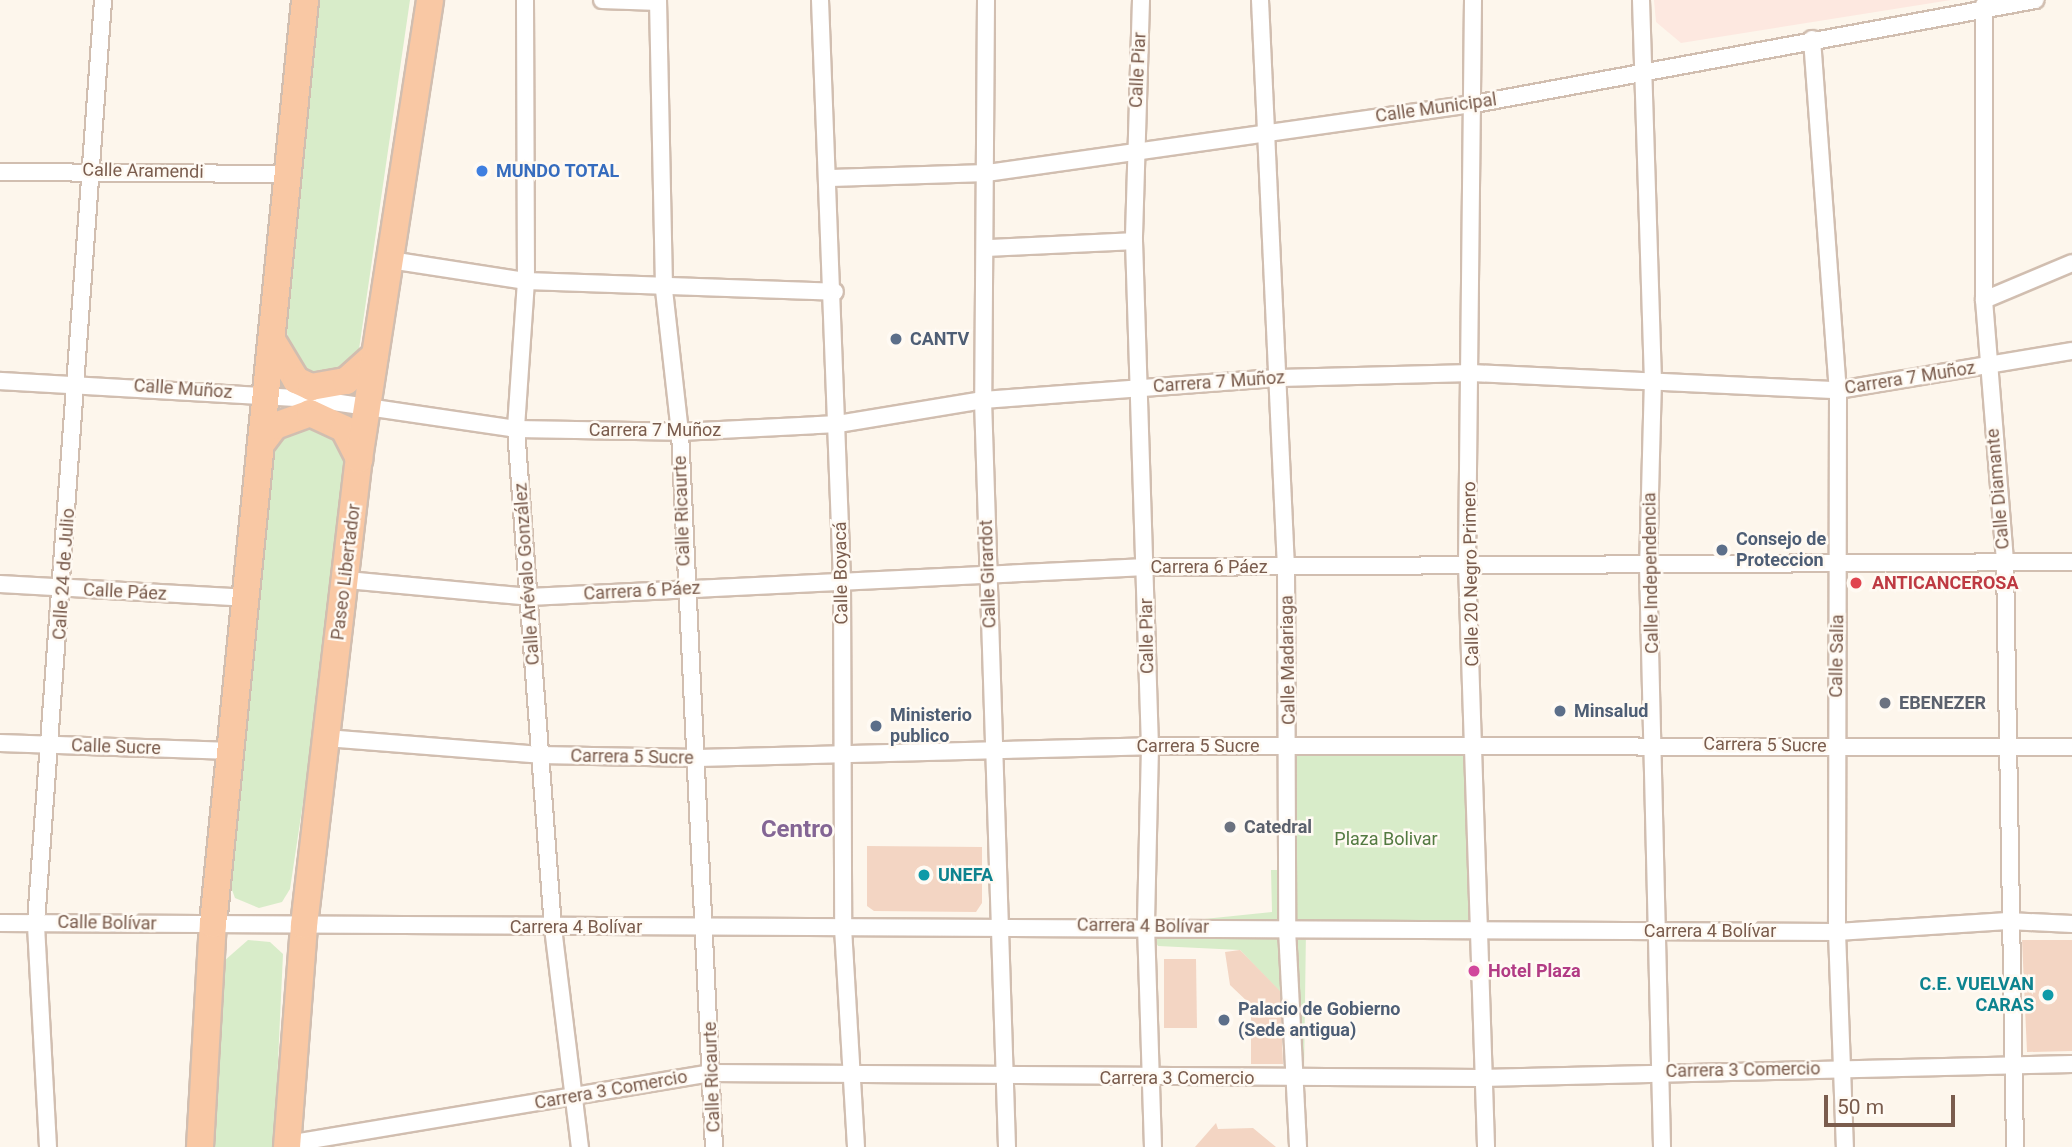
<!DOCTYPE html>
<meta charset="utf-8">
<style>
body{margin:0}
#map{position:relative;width:2072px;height:1147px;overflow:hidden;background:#fdf6ec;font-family:Roboto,sans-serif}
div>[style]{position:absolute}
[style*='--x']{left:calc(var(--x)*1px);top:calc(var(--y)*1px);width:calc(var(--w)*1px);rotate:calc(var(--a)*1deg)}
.commercial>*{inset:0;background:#fde8e0}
.green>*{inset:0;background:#d8ecc9}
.building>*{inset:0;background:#f3d5c3}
.roads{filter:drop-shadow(2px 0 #d1beb0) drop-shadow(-2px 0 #d1beb0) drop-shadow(0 2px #d1beb0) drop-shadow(0 -2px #d1beb0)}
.minor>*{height:16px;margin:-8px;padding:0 8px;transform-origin:8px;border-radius:8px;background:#fff}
.trunk>*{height:26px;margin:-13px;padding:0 13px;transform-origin:13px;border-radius:13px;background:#f9c8a4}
.dots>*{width:19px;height:19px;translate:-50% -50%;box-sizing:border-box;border:4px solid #fffaf3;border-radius:50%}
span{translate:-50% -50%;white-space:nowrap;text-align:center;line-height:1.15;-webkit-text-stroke:5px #fffaf3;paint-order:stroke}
.street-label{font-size:18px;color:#7a5c4d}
.shop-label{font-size:18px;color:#366cbe;font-weight:700}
.left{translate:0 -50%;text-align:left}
.service-label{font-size:18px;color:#4e5e75;font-weight:700}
.health-label{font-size:18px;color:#be3a42;font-weight:700}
.worship-label{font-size:18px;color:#5b616d;font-weight:700}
.park-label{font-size:18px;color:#537a41}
.culture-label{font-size:18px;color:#0d838f;font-weight:700}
.right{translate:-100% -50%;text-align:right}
.hotel-label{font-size:18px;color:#b23c85;font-weight:700}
.district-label{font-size:24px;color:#846695;font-weight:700}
.scale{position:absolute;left:1824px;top:1095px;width:131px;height:32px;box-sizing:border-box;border:4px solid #7a5c4d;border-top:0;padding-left:9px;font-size:21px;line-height:24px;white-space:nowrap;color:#7a5c4d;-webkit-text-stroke:5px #fffaf3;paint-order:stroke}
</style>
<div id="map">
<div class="commercial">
<i style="clip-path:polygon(1654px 0,1951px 0,1681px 43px,1656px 22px)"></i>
</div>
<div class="green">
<i style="clip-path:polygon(318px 0,410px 0,357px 363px,321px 381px,296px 372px,286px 329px)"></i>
<i style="clip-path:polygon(327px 423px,349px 463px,307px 776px,290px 889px,282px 902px,259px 908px,235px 898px,228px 879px,272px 440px,281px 427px)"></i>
<i style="clip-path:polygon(1290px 746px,1475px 747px,1478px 930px,1306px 930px,1304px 1073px,1288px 1073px,1284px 996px,1240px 950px,1158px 946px,1146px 925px,1272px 912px,1271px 870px,1287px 870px)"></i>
<i style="clip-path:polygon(248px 940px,270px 942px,283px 954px,274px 1147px,214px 1147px,224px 961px)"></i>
</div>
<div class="building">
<i style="clip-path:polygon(867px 846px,982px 847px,982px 903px,976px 912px,874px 911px,867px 906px)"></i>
<i style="clip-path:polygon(2022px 940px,2072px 940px,2072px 1051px,2027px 1052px)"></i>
<i style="clip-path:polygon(1240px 950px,1280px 991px,1283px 1064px,1251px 1064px,1251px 1005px,1230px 985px,1225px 952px)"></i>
<i style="clip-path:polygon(1164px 959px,1196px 959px,1197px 1028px,1164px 1028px)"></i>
<i style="clip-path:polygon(1216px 1123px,1218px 1129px,1253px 1128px,1276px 1147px,1195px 1147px)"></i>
</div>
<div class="roads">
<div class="minor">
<i style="--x:525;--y:0;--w:281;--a:89.8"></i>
<i style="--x:526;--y:281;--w:148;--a:93.9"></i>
<i style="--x:516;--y:429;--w:500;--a:85.76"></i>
<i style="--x:553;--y:928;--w:221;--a:83"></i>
<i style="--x:602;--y:0;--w:56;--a:2"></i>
<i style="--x:658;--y:0;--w:290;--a:88.8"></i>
<i style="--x:664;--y:290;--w:143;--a:83.6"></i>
<i style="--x:680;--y:432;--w:716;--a:87.28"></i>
<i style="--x:820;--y:0;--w:581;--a:87.83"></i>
<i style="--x:842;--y:581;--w:347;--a:89.8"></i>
<i style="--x:843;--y:928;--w:219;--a:86.6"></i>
<i style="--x:986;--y:0;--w:400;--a:90.4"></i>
<i style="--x:983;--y:400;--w:747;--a:88.16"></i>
<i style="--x:1141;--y:0;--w:241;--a:91.7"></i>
<i style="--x:1134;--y:241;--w:505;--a:88.19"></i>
<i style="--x:1150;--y:746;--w:179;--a:91.3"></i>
<i style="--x:1146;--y:925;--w:222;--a:88.2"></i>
<i style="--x:1260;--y:0;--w:569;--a:87.38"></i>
<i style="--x:1286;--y:568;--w:361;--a:89.8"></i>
<i style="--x:1287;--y:929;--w:218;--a:87.1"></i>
<i style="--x:1473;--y:0;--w:564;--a:90.61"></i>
<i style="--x:1467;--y:564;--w:583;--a:88.13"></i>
<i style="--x:1641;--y:0;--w:379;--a:88.2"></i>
<i style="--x:1653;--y:379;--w:186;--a:91.5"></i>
<i style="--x:1648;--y:565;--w:582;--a:88.62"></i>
<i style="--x:1984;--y:5;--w:295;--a:90"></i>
<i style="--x:1984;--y:300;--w:264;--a:85.4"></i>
<i style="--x:2005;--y:563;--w:584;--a:89.02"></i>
<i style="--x:1812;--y:39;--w:352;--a:85.8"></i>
<i style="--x:1838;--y:390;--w:542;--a:90.11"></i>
<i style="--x:1837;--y:932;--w:215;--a:87.9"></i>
<i style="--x:0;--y:172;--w:286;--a:0.4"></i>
<i style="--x:831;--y:178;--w:156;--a:-1.8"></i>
<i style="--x:987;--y:173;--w:492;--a:-8.1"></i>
<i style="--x:1474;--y:104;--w:571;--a:-10.5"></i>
<i style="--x:988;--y:248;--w:146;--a:-2.7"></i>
<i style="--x:390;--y:260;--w:138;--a:8.8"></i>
<i style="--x:526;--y:281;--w:309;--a:2"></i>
<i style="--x:1984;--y:300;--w:95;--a:-22.8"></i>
<i style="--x:0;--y:381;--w:314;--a:3.3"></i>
<i style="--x:313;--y:399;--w:205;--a:8.4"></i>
<i style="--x:516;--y:429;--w:164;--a:1"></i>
<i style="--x:680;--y:432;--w:158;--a:-2.9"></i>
<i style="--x:838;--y:424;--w:147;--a:-9.4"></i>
<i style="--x:983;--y:400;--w:297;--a:-4.3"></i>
<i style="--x:1279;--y:378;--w:193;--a:-1.5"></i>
<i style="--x:1472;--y:373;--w:366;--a:2.7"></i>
<i style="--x:1838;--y:390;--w:237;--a:-9.5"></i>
<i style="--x:347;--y:580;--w:183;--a:5.3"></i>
<i style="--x:529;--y:597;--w:618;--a:-2.78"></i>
<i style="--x:1146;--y:567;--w:926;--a:-0.31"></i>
<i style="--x:0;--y:584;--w:250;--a:3.2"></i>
<i style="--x:326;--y:738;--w:215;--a:4.5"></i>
<i style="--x:540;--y:755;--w:158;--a:1.1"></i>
<i style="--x:698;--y:758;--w:452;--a:-1.5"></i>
<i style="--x:1150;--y:746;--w:922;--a:0.06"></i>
<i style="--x:0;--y:743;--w:232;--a:2"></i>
<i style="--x:0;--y:923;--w:1837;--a:0.28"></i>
<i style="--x:1837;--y:932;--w:171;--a:-3.7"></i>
<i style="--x:2008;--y:921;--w:64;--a:2.7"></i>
<i style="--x:287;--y:1144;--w:429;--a:-9.5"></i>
<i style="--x:710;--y:1073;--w:771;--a:0.37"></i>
<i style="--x:1481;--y:1078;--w:591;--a:-1.36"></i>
<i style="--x:48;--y:1147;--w:225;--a:-93.1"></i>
<i style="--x:36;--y:922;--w:924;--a:-85.84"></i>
</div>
<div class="trunk">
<i style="--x:272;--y:340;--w:47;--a:59"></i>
<i style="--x:296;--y:380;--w:17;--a:25"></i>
<i style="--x:311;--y:387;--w:36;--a:-10"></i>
<i style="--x:346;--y:381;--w:39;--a:-42"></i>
<i style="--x:262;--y:443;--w:21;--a:-53"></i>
<i style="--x:275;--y:426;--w:37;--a:-20"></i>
<i style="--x:310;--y:413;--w:38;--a:25"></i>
<i style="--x:344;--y:429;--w:34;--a:63"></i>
<i style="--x:200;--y:1147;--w:223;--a:-86.7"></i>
<i style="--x:213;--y:924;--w:929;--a:-84.31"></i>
<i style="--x:287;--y:1147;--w:223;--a:-85.6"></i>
<i style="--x:304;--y:925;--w:469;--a:-83.3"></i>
<i style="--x:359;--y:459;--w:464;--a:-81.2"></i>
</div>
</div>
<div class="dots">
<i style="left:482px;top:171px;background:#3f7fe0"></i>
<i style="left:896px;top:339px;background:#5c6f8a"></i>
<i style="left:1722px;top:550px;background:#5c6f8a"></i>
<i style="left:1856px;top:583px;background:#e0444e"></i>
<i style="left:1885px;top:703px;background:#6b7280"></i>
<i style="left:1560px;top:711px;background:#5c6f8a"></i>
<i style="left:876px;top:726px;background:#5c6f8a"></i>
<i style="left:1230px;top:827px;background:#6b7280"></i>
<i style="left:924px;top:875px;background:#0f9aa8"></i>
<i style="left:1474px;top:971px;background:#d1479c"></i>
<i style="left:2048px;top:995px;background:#0f9aa8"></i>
<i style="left:1224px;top:1020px;background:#5c6f8a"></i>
</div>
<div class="street-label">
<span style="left:1138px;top:70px;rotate:-87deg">Calle Piar</span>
<span style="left:1436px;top:108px;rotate:-8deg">Calle Municipal</span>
<span style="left:143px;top:171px;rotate:1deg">Calle Aramendi</span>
<span style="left:1910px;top:378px;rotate:-9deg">Carrera 7 Muñoz</span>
<span style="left:1219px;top:382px;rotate:-4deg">Carrera 7 Muñoz</span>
<span style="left:183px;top:389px;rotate:4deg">Calle Muñoz</span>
<span style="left:655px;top:430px">Carrera 7 Muñoz</span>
<span style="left:1998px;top:489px;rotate:-95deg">Calle Diamante</span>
<span style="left:682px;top:511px;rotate:-92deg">Calle Ricaurte</span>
<span style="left:1209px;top:567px">Carrera 6 Páez</span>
<span style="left:346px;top:572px;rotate:-83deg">Paseo Libertador</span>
<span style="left:841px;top:573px;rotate:-91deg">Calle Boyacá</span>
<span style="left:1651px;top:573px;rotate:-91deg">Calle Independencia</span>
<span style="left:64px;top:574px;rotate:-86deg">Calle 24 de Julio</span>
<span style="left:527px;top:574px;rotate:-94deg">Calle Arévalo González</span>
<span style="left:988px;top:574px;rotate:-92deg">Calle Girardot</span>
<span style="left:1471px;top:574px;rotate:-91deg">Calle 20 Negro Primero</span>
<span style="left:642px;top:591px;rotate:-3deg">Carrera 6 Páez</span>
<span style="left:125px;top:592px;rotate:3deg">Calle Páez</span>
<span style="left:1147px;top:636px;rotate:-91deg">Calle Piar</span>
<span style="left:1837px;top:656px;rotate:-89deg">Calle Salia</span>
<span style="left:1288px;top:660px;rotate:-91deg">Calle Madariaga</span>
<span style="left:1765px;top:745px;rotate:1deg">Carrera 5 Sucre</span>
<span style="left:1198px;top:746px">Carrera 5 Sucre</span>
<span style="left:116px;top:747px;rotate:2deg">Calle Sucre</span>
<span style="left:632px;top:757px;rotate:1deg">Carrera 5 Sucre</span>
<span style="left:107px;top:923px;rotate:1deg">Calle Bolívar</span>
<span style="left:1143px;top:926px;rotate:1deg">Carrera 4 Bolívar</span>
<span style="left:576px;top:927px">Carrera 4 Bolívar</span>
<span style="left:1710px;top:931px">Carrera 4 Bolívar</span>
<span style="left:1743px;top:1070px;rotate:-1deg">Carrera 3 Comercio</span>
<span style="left:712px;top:1077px;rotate:-92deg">Calle Ricaurte</span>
<span style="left:1177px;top:1078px">Carrera 3 Comercio</span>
<span style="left:611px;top:1090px;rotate:-10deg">Carrera 3 Comercio</span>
</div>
<div class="shop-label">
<span class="left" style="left:496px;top:171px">MUNDO TOTAL</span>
</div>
<div class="service-label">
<span class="left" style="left:910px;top:339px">CANTV</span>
<span class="left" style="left:1736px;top:550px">Consejo de<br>Proteccion</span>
<span class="left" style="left:1574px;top:711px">Minsalud</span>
<span class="left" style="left:890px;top:726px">Ministerio<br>publico</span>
<span class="left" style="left:1238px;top:1020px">Palacio de Gobierno<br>(Sede antigua)</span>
</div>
<div class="health-label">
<span class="left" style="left:1872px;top:583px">ANTICANCEROSA</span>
</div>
<div class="worship-label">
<span class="left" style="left:1899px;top:703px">EBENEZER</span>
<span class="left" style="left:1244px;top:827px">Catedral</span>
</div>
<div class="park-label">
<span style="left:1386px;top:839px">Plaza Bolivar</span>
</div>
<div class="culture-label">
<span class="left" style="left:938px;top:875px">UNEFA</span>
<span class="right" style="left:2034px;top:995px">C.E. VUELVAN<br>CARAS</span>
</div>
<div class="hotel-label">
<span class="left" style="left:1488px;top:971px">Hotel Plaza</span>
</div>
<div class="district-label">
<span style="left:797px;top:830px">Centro</span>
</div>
<div class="scale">50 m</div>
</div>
